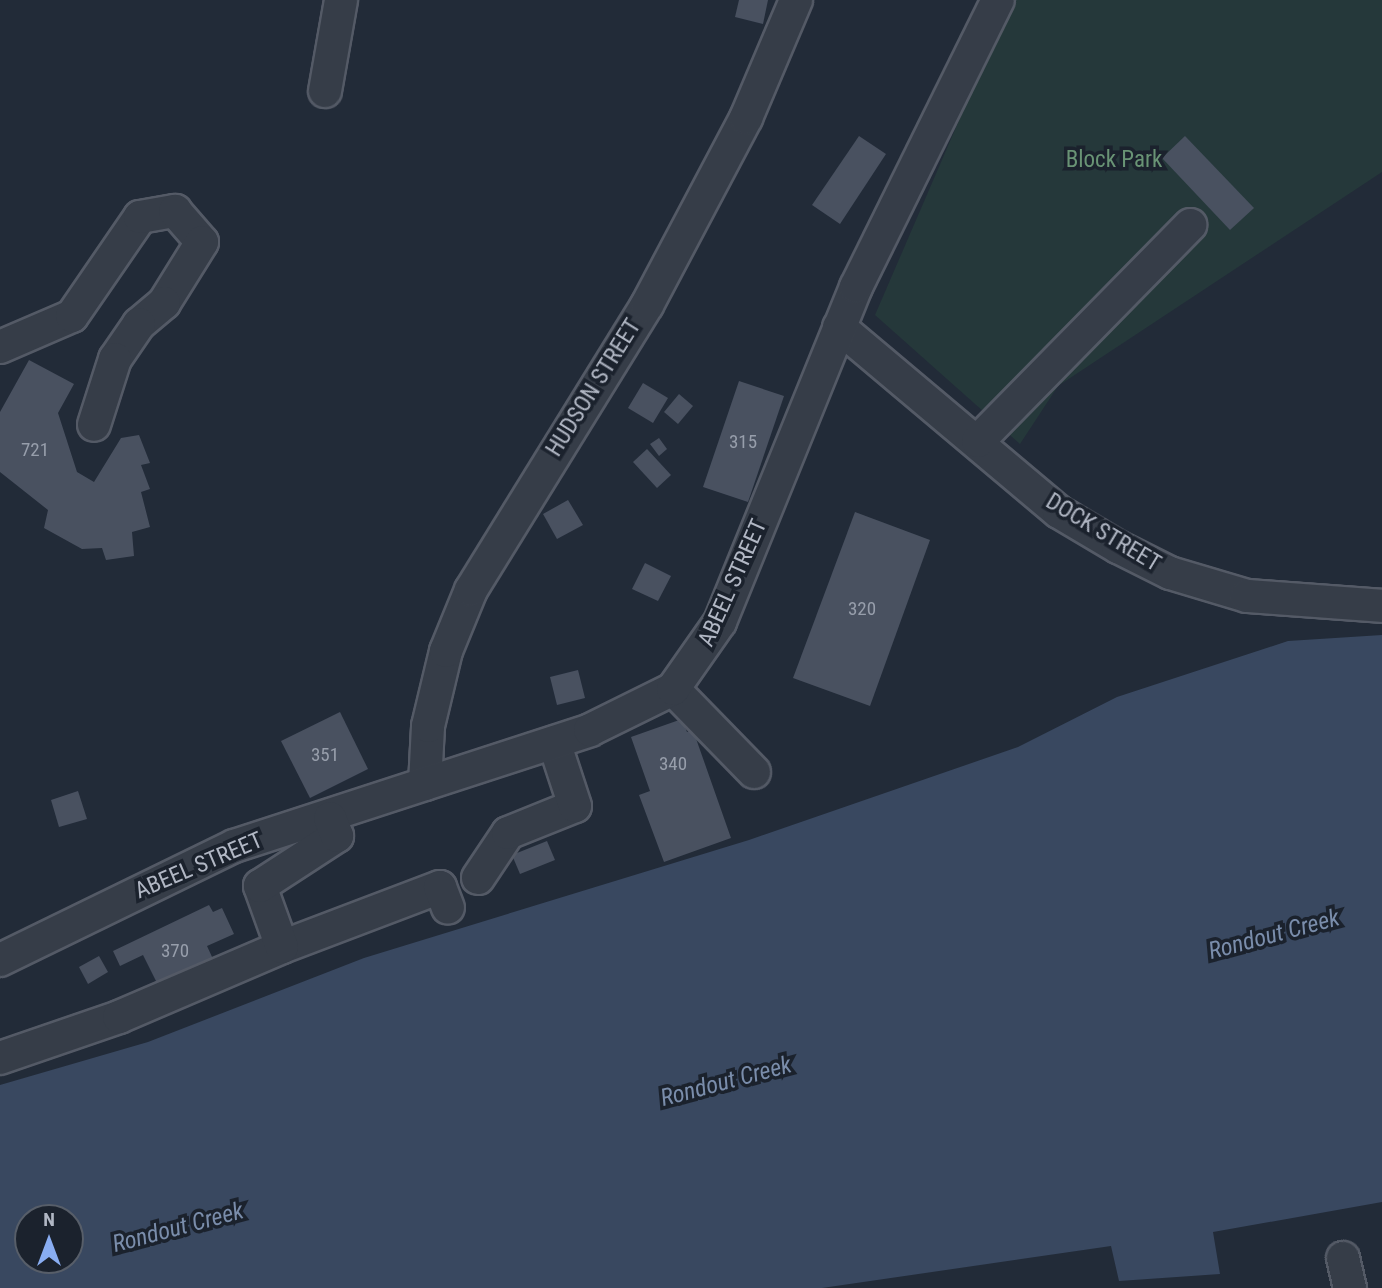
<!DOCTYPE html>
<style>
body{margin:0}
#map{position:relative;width:1382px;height:1288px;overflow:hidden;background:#222b38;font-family:"Roboto Condensed",sans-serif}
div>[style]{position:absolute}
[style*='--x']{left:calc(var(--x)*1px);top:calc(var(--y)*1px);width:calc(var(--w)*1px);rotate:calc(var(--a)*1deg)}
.green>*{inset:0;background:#25383a}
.water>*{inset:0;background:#394860}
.building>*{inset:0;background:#495160}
.roads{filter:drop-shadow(2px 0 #545a66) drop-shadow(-2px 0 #545a66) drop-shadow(0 2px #545a66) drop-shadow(0 -2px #545a66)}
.minor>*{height:32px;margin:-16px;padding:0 16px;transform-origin:16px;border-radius:16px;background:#363d48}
span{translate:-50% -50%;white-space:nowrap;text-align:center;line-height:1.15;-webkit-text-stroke:7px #1b222d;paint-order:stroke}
.number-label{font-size:19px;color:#979eab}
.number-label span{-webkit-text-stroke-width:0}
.park-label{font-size:23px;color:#699475}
.street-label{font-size:23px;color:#b1b7c4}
.water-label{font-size:24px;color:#7a8dab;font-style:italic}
.north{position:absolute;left:14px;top:1204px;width:70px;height:70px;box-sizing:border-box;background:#1b222d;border:2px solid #575e69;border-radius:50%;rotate:0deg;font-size:19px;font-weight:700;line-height:28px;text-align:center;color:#b1b7c4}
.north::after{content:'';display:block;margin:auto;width:24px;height:32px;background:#89adf1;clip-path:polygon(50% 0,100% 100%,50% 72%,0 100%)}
</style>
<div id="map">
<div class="green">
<i style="clip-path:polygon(1011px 0,1382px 0,1382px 172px,1058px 386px,1020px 444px,875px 315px)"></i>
</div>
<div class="water">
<i style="clip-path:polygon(evenodd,1382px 635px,1382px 1202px,1213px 1232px,1220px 1274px,1119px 1281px,1111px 1246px,822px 1288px,0 1288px,0 1085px,148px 1042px,364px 958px,749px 840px,1018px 747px,1117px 697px,1288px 641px,1382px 635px,70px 1218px,70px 1260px,28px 1260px,28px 1218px,70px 1218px)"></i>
</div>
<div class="building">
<i style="clip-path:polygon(739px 0,768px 0,763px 24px,735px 17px)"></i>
<i style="clip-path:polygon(859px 136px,886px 154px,840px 224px,812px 205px)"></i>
<i style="clip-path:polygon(1185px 136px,1254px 208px,1230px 230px,1162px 158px)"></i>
<i style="clip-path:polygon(29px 360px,74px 384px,58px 413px,77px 472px,94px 482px,121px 438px,139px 435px,150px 463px,141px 465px,150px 489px,141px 492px,150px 527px,132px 532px,134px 556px,106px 560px,102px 548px,82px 549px,44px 528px,48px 510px,0 472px,0 412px)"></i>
<i style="clip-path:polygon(739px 381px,784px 396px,748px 502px,703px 487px)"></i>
<i style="clip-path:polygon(643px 383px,668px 398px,653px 423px,628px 408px)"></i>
<i style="clip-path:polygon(679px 394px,693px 406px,678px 424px,664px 412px)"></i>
<i style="clip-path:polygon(659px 438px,667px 449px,659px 456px,650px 444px)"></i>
<i style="clip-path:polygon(647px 449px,671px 475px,657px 488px,633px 462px)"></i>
<i style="clip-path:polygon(568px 500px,583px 525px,557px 539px,543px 514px)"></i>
<i style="clip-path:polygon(855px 512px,930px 540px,870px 706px,793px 678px)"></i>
<i style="clip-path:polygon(645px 563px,671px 576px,658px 601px,632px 589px)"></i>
<i style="clip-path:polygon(578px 670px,585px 698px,557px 705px,550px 677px)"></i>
<i style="clip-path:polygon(340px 712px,368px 769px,310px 798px,281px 741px)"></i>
<i style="clip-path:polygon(682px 719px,687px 732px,693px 730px,731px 838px,664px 862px,639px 795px,650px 791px,631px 737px)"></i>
<i style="clip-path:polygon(78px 791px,87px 819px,59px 827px,51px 800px)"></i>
<i style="clip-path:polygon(547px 841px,555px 860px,520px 874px,512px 855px)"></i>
<i style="clip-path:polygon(209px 905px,213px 912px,222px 908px,234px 934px,207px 946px,213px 959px,158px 985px,143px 955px,120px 966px,113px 951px)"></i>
<i style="clip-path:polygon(99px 956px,108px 972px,88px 984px,79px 967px)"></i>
</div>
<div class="roads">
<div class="minor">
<i style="--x:325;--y:91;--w:92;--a:-80"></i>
<i style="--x:839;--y:327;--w:287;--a:40.1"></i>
<i style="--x:1059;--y:512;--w:69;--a:30.7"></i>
<i style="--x:1118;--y:547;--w:58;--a:26.6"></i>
<i style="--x:1170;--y:573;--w:80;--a:16.6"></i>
<i style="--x:1247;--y:596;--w:135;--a:4.2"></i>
<i style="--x:0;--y:347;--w:78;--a:-23.3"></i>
<i style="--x:72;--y:316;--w:120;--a:-55.5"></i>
<i style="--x:140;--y:217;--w:36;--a:-10"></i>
<i style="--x:175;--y:211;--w:41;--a:48.9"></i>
<i style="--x:202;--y:242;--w:72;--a:121.9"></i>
<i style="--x:164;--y:303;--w:33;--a:140"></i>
<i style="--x:139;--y:324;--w:42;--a:124.4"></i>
<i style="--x:115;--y:359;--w:69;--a:107.7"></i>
<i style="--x:978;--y:441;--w:303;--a:-45.5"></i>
<i style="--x:673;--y:689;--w:116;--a:45.7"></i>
<i style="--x:425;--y:784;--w:58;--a:-87"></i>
<i style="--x:428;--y:726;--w:77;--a:-76.5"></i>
<i style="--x:446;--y:651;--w:66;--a:-67.7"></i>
<i style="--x:471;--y:590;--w:335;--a:-58.3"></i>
<i style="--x:647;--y:305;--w:212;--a:-62.1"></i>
<i style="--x:746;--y:118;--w:128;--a:-67"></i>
<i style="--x:478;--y:878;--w:54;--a:-56.3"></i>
<i style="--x:508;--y:833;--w:72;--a:-21.9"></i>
<i style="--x:575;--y:806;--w:67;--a:-108.2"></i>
<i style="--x:282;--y:947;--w:169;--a:-20.8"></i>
<i style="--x:440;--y:887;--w:22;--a:69"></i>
<i style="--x:0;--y:960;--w:260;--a:-26"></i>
<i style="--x:234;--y:846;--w:374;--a:-18"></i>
<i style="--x:590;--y:730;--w:93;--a:-26.3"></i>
<i style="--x:673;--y:689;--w:82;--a:-55"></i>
<i style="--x:720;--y:622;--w:362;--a:-67.9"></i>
<i style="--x:856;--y:287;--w:320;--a:-63.7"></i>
<i style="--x:0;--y:1058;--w:126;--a:-19"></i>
<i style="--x:119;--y:1017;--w:177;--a:-23.2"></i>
<i style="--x:282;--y:947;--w:65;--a:-109.8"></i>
<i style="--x:260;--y:886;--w:92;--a:-33"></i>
<i style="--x:337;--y:836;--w:19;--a:-111"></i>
<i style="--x:1343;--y:1258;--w:31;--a:77"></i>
</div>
</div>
<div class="number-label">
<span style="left:743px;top:442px">315</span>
<span style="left:35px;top:450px">721</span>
<span style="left:862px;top:609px">320</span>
<span style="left:325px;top:755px">351</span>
<span style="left:673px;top:764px">340</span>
<span style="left:175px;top:951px">370</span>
</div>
<div class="park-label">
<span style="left:1114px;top:160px">Block Park</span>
</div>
<div class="street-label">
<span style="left:594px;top:388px;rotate:-58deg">HUDSON STREET</span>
<span style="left:1103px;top:533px;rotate:31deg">DOCK STREET</span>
<span style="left:733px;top:583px;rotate:-66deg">ABEEL STREET</span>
<span style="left:199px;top:866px;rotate:-23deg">ABEEL STREET</span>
</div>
<div class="water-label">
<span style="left:1274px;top:935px;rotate:-15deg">Rondout Creek</span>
<span style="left:726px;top:1082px;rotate:-15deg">Rondout Creek</span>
<span style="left:178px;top:1228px;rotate:-15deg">Rondout Creek</span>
</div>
<div class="north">N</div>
</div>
